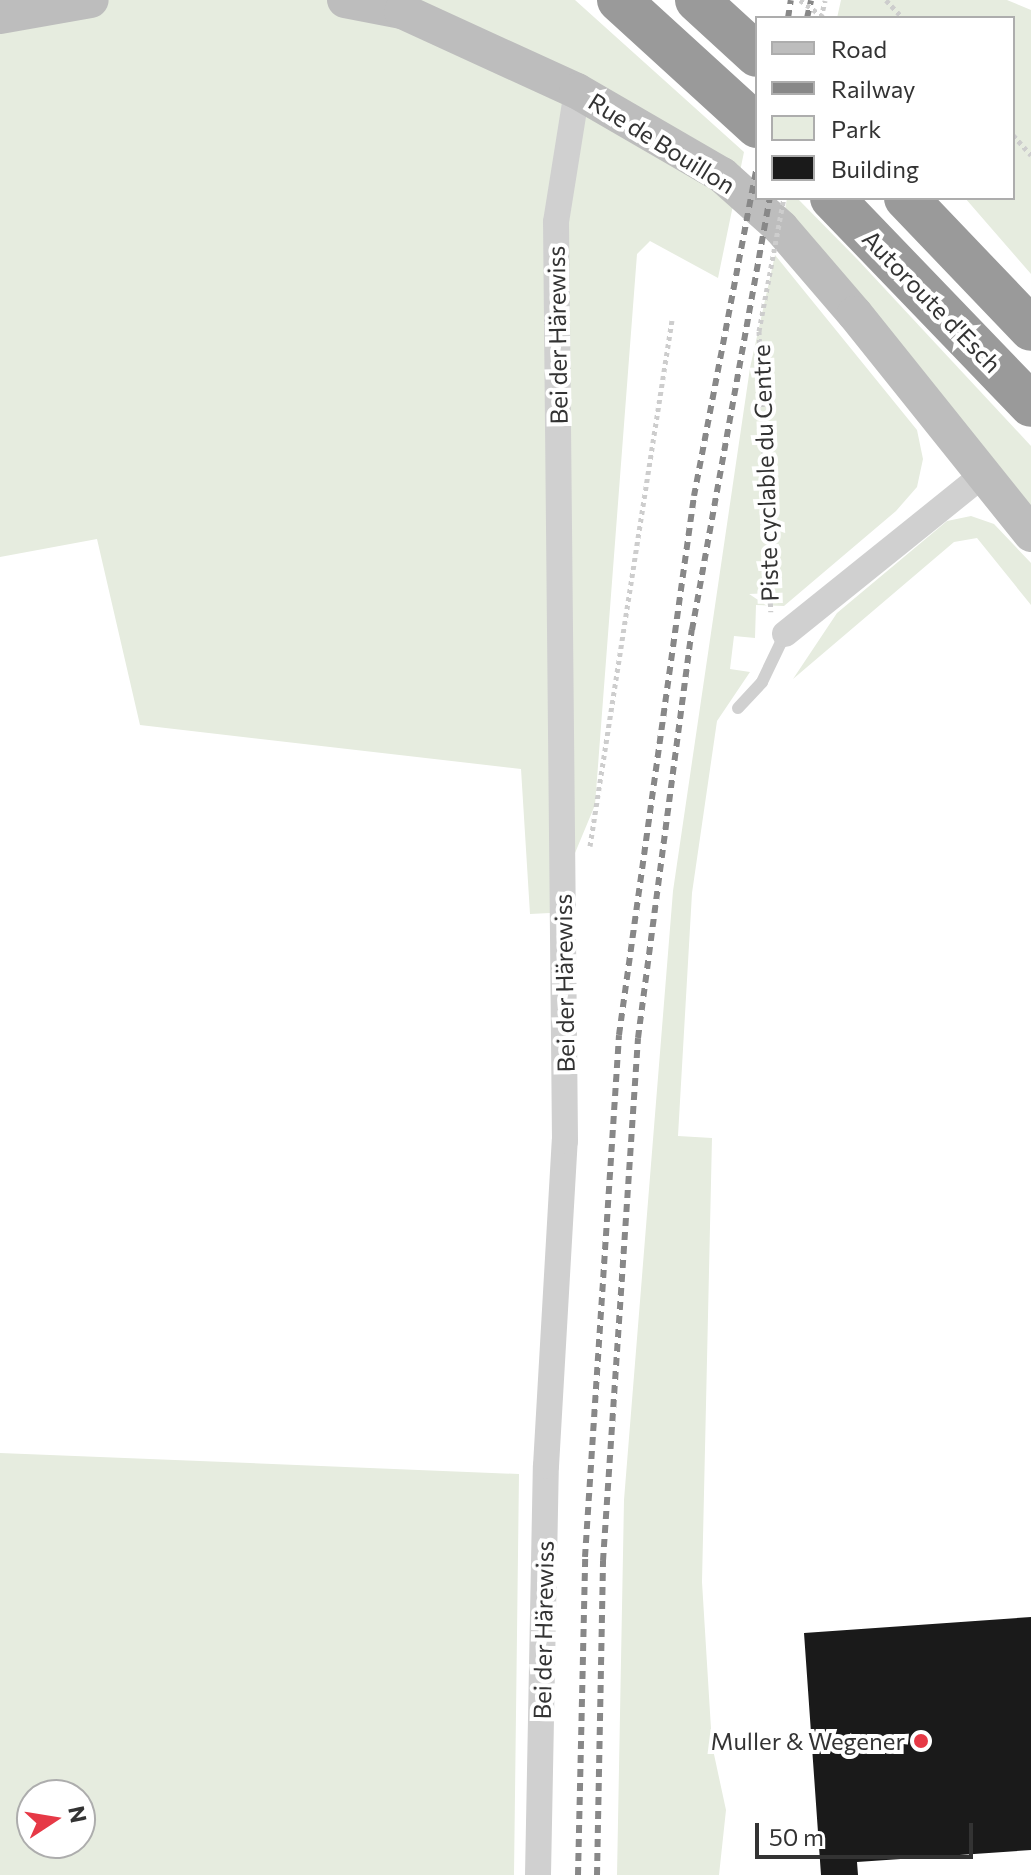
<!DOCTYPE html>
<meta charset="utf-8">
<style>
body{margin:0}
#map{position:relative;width:1031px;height:1875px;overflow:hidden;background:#fff;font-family:Commissioner,sans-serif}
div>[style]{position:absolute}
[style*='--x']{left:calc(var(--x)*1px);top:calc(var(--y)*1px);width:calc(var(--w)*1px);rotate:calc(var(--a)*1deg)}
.green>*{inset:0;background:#e6ecdf}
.building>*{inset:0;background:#1a1a1a}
.path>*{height:5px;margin-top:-2.5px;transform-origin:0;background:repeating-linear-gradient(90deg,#cdcdcd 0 4px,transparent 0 8px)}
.lane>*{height:12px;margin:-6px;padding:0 6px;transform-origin:6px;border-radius:6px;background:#d0d0d0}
.street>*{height:26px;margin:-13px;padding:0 13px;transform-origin:13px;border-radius:13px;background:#d0d0d0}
.secondary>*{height:36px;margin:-18px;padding:0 18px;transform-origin:18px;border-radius:18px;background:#bdbdbd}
.highway>*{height:44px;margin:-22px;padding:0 22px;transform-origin:22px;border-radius:22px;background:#9a9a9a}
.rail>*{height:6px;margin-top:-3px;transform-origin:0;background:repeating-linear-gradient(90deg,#888 0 8px,transparent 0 14px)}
.path-bridge>*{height:5px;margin-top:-2.5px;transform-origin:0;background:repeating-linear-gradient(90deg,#cdcdcd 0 4px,transparent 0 8px)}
.dots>*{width:22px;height:22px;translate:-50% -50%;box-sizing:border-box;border:4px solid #fff;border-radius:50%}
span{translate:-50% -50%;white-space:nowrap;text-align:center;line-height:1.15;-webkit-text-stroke:8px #fff;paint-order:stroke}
.street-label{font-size:24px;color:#333}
.poi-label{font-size:24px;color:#333}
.right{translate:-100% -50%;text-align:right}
.legend{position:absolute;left:755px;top:16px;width:260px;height:184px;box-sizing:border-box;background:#fff;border:2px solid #adadad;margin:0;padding:10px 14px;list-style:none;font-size:24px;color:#333}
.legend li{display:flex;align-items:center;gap:16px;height:40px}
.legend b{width:40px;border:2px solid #adadad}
.north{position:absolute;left:16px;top:1779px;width:80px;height:80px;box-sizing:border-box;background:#fff;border:2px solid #adadad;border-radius:50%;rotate:78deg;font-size:22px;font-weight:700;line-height:32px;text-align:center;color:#333}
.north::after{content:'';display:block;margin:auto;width:28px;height:36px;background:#e63946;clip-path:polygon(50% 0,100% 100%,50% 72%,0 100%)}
.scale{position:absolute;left:755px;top:1823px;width:218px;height:36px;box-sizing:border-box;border:4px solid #333;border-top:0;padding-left:10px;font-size:24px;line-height:28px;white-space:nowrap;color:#333;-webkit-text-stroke:6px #fff;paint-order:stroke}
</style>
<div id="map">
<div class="green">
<i style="clip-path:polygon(0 0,575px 0,744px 152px,718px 278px,650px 241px,637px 254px,595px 805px,550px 913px,530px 914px,521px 769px,140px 725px,97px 539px,0 557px)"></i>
<i style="clip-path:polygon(841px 0,1007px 0,1031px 10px,1031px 274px,965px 198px,1013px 198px,1013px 18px,837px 18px)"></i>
<i style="clip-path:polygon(787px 198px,797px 198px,858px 260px,1031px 446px,1031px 506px,785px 210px)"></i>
<i style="clip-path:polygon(775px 255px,917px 430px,923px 459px,917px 487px,896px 511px,784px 606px,756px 605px,755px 638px,734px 636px,730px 669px,750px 672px,717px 721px,692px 893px,678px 1136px,712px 1138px,702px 1582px,712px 1745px,726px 1810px,719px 1875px,617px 1875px,624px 1500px,673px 891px,750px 368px)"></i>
<i style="clip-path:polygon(971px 516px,994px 524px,1031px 563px,1031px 605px,977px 538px,954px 542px,793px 679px,837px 613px,947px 521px)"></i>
<i style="clip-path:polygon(evenodd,0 1453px,519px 1474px,514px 1875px,0 1875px,0 1453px,32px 1795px,80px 1795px,80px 1843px,32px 1843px,32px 1795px)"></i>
</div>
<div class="building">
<i style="clip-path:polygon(1031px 1617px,1031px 1850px,857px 1862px,858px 1875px,821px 1875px,804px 1633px)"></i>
</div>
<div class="path">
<i style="--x:800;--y:0;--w:31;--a:36"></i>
<i style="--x:886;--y:0;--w:25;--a:47"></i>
<i style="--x:1013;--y:135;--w:27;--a:48"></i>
<i style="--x:759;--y:331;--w:281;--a:87.6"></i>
<i style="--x:590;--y:846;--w:532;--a:-81.14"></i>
</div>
<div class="lane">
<i style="--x:738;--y:708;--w:35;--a:-47"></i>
<i style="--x:762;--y:682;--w:53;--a:-64.4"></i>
</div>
<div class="street">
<i style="--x:785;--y:634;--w:255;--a:-38.8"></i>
<i style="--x:538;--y:1875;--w:409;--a:-88.9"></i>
<i style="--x:546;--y:1466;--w:326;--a:-86.7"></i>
<i style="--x:565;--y:1141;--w:919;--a:-90.56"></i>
<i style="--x:556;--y:222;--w:133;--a:-80.9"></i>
</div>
<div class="secondary">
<i style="--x:345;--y:0;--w:58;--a:10.9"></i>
<i style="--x:402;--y:11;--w:192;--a:24.6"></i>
<i style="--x:577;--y:91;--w:168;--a:30.1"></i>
<i style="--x:722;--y:175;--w:79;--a:41.9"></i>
<i style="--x:781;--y:228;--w:113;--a:49.3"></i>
<i style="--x:855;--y:314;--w:282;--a:51.3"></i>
<i style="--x:0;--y:16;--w:92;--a:-10"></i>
</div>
<div class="highway">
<i style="--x:619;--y:0;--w:187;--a:42.4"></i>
<i style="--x:697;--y:0;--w:81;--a:42.5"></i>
<i style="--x:832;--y:198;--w:287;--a:46.1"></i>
<i style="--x:906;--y:198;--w:181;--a:46.3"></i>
</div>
<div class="rail">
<i style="--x:788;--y:18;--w:18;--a:-81"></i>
<i style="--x:807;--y:18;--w:18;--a:-77"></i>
<i style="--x:578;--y:1875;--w:318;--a:-88.7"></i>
<i style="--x:585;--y:1557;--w:523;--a:-86.27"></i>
<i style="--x:619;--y:1035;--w:544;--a:-82.08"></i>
<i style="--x:694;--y:496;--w:335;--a:-79.2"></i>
<i style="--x:597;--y:1875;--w:314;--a:-88.9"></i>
<i style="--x:603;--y:1561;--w:524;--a:-86.17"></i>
<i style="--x:638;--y:1038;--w:412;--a:-82.5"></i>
<i style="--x:692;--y:630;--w:439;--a:-79.8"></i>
</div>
<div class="path-bridge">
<i style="--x:821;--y:18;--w:18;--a:-77"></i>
<i style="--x:759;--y:331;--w:135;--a:-79.4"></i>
</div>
<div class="dots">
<i style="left:921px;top:1741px;background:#e63946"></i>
</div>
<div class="street-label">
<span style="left:662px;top:143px;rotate:32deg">Rue de Bouillon</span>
<span style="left:932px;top:301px;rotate:46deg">Autoroute d'Esch</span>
<span style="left:557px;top:335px;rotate:-91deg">Bei der Härewiss</span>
<span style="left:765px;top:473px;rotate:-92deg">Piste cyclable du Centre</span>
<span style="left:564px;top:983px;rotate:-91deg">Bei der Härewiss</span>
<span style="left:543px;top:1630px;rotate:-89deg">Bei der Härewiss</span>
</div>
<div class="poi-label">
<span class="right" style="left:905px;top:1741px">Muller &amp; Wegener</span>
</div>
<ul class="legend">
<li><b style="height:10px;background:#bdbdbd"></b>Road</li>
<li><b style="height:10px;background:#888"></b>Railway</li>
<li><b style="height:22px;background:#e6ecdf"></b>Park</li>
<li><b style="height:22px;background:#1a1a1a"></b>Building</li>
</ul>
<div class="north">N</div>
<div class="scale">50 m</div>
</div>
